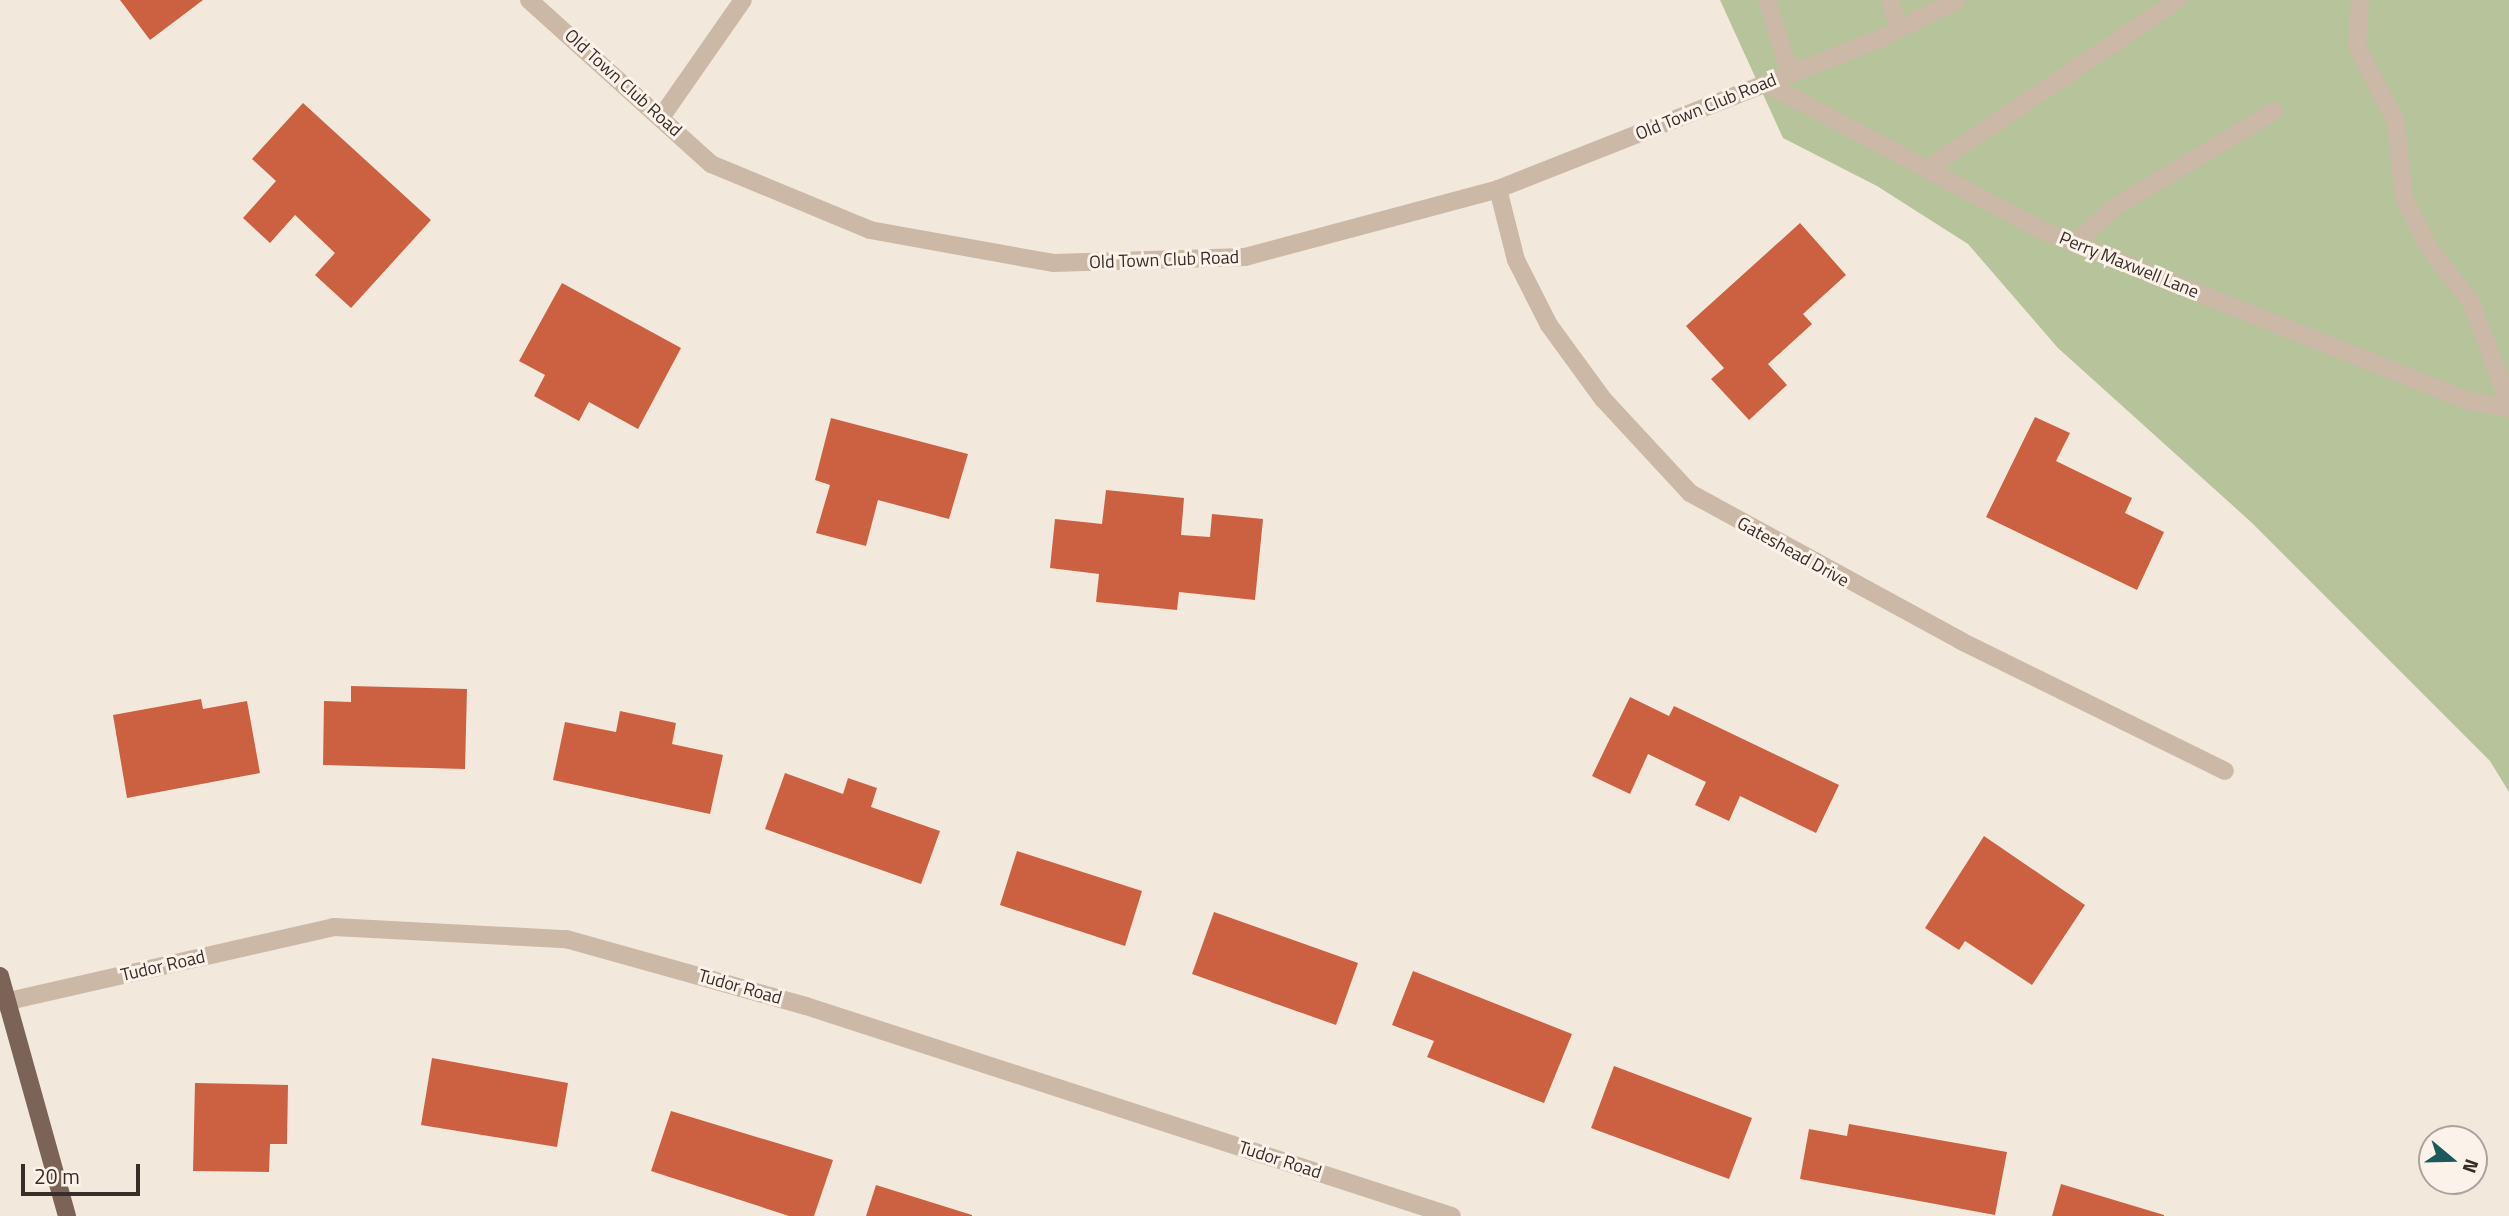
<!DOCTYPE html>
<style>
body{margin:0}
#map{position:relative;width:2509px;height:1216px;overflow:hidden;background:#f3e8dc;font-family:"Titillium Web",sans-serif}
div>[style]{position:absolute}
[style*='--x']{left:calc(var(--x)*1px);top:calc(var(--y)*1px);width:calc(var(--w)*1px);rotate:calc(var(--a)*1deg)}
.green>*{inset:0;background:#b6c39b}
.building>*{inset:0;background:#cc6141}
.minor>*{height:18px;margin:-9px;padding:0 9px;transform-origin:9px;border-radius:9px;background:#ccb8a7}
.major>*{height:18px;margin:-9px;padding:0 9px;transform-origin:9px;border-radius:9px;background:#7b6358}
span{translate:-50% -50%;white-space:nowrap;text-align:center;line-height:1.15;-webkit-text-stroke:6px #fbf2e9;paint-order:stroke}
.street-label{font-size:18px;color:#382d28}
.north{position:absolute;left:2418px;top:1125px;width:70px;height:70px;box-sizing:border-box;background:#fbf2e9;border:2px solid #ada39c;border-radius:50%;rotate:109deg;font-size:19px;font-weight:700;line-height:28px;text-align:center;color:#382d28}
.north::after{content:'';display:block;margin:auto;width:24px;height:32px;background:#1b595c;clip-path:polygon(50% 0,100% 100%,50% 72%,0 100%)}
.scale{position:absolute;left:21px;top:1164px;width:119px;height:32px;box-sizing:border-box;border:4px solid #382d28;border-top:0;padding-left:9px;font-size:21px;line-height:24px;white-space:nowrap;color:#382d28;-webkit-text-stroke:5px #fbf2e9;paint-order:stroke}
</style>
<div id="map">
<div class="green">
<i style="clip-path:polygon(1720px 0,2509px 0,2509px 792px,2490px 761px,2251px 522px,2058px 348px,1968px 244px,1877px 186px,1783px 138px)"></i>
</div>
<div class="building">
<i style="clip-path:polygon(120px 0,203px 0,150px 40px)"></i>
<i style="clip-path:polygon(303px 103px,431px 220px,351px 308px,315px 275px,335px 253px,295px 215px,270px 243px,243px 218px,276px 181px,252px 159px)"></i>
<i style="clip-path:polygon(1800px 223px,1846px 275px,1803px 314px,1812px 324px,1768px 364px,1787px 385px,1749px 420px,1711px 379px,1724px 368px,1686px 326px)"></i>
<i style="clip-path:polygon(562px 283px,681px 348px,638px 429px,589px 402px,579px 421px,534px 396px,545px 375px,519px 361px)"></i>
<i style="clip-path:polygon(2035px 417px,2070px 433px,2056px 461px,2132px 498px,2125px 513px,2164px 532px,2137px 590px,1986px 517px)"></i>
<i style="clip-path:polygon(831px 418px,968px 454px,949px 519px,878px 500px,866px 546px,816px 533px,830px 485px,815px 480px)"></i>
<i style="clip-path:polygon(1106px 490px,1184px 498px,1181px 535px,1210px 537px,1212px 514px,1263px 519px,1255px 600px,1179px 592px,1177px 610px,1096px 602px,1099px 574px,1050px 568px,1055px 519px,1102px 524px)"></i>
<i style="clip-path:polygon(351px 686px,467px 689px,465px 769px,323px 765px,324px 701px,351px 702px)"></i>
<i style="clip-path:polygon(1630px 697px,1669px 716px,1674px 706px,1839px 785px,1816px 833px,1740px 796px,1729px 821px,1695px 805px,1706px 782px,1648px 754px,1630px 794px,1592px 776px)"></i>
<i style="clip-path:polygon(201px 699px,203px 709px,247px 701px,260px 773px,127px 798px,113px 715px)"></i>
<i style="clip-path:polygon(620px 711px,676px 723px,672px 744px,723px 755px,710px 814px,553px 780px,565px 722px,616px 732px)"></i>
<i style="clip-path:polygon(785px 773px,843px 794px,848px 778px,877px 788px,871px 807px,940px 831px,921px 884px,765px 829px)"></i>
<i style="clip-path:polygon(1984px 836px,2085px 905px,2032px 985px,1965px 941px,1959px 950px,1925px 928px)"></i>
<i style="clip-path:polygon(1017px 851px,1142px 891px,1125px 946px,1000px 905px)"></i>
<i style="clip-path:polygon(1214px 912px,1358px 963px,1336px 1025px,1192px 974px)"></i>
<i style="clip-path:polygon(1413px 971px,1572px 1034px,1544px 1103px,1427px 1057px,1434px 1041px,1392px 1025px)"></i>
<i style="clip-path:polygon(432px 1058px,568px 1083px,557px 1147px,421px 1125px)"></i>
<i style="clip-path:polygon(1614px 1066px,1752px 1118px,1729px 1179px,1591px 1128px)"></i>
<i style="clip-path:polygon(195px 1083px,288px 1085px,287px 1144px,270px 1144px,269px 1172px,193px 1171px)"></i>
<i style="clip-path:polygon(671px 1111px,833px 1160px,814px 1216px,789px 1216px,651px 1171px)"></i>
<i style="clip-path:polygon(1849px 1124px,2007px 1152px,1995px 1215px,1800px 1179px,1809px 1129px,1847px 1136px)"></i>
<i style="clip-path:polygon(2061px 1184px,2164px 1215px,2164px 1216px,2052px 1216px)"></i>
<i style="clip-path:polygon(876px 1185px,972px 1215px,972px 1216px,866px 1216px)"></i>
</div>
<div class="minor">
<i style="--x:529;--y:0;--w:245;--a:42"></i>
<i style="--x:711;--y:164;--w:172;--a:22.5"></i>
<i style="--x:870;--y:230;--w:186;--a:10.2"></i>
<i style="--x:1053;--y:263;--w:192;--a:-1.8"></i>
<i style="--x:1245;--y:257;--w:262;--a:-15"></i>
<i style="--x:1498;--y:189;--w:409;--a:-21.5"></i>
<i style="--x:1879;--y:39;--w:87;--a:-26.6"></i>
<i style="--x:1767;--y:0;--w:77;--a:72.5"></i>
<i style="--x:1890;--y:0;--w:30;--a:73"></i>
<i style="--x:2360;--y:0;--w:46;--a:93.7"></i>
<i style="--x:2357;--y:46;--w:85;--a:62.8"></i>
<i style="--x:2396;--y:122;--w:76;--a:84"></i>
<i style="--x:2404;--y:198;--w:56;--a:63.4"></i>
<i style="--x:2429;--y:248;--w:68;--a:52.1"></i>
<i style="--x:2471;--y:302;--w:108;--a:69.4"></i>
<i style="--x:1765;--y:83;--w:313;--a:28"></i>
<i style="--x:2041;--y:230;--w:461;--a:21.8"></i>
<i style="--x:2469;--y:401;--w:41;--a:9.9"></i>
<i style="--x:662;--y:116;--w:141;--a:-55.1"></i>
<i style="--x:1927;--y:169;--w:303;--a:-34"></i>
<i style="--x:1498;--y:189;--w:73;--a:75.8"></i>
<i style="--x:1516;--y:260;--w:73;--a:63.1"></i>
<i style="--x:1549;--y:325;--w:92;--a:53.9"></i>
<i style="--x:1603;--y:399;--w:128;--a:47.2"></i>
<i style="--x:1690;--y:493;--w:309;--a:28.6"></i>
<i style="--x:1961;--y:641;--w:294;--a:26.2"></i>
<i style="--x:2074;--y:243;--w:56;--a:-41.4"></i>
<i style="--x:2116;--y:206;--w:185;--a:-30.9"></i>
<i style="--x:0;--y:1003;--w:343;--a:-12.8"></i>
<i style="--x:334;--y:927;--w:232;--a:3"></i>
<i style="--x:566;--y:939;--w:249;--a:15.6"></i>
<i style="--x:806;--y:1006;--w:679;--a:18.01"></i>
</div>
<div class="major">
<i style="--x:0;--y:976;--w:249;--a:74.4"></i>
</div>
<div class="street-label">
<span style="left:623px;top:83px;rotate:42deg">Old Town Club Road</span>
<span style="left:1706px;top:107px;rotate:-22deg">Old Town Club Road</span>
<span style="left:1164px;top:260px;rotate:-2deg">Old Town Club Road</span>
<span style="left:2129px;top:265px;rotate:22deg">Perry Maxwell Lane</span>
<span style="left:1793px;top:552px;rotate:29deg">Gateshead Drive</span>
<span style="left:163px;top:966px;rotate:-13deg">Tudor Road</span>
<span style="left:740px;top:987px;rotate:16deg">Tudor Road</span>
<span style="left:1280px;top:1160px;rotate:18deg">Tudor Road</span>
</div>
<div class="north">N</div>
<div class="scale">20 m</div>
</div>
